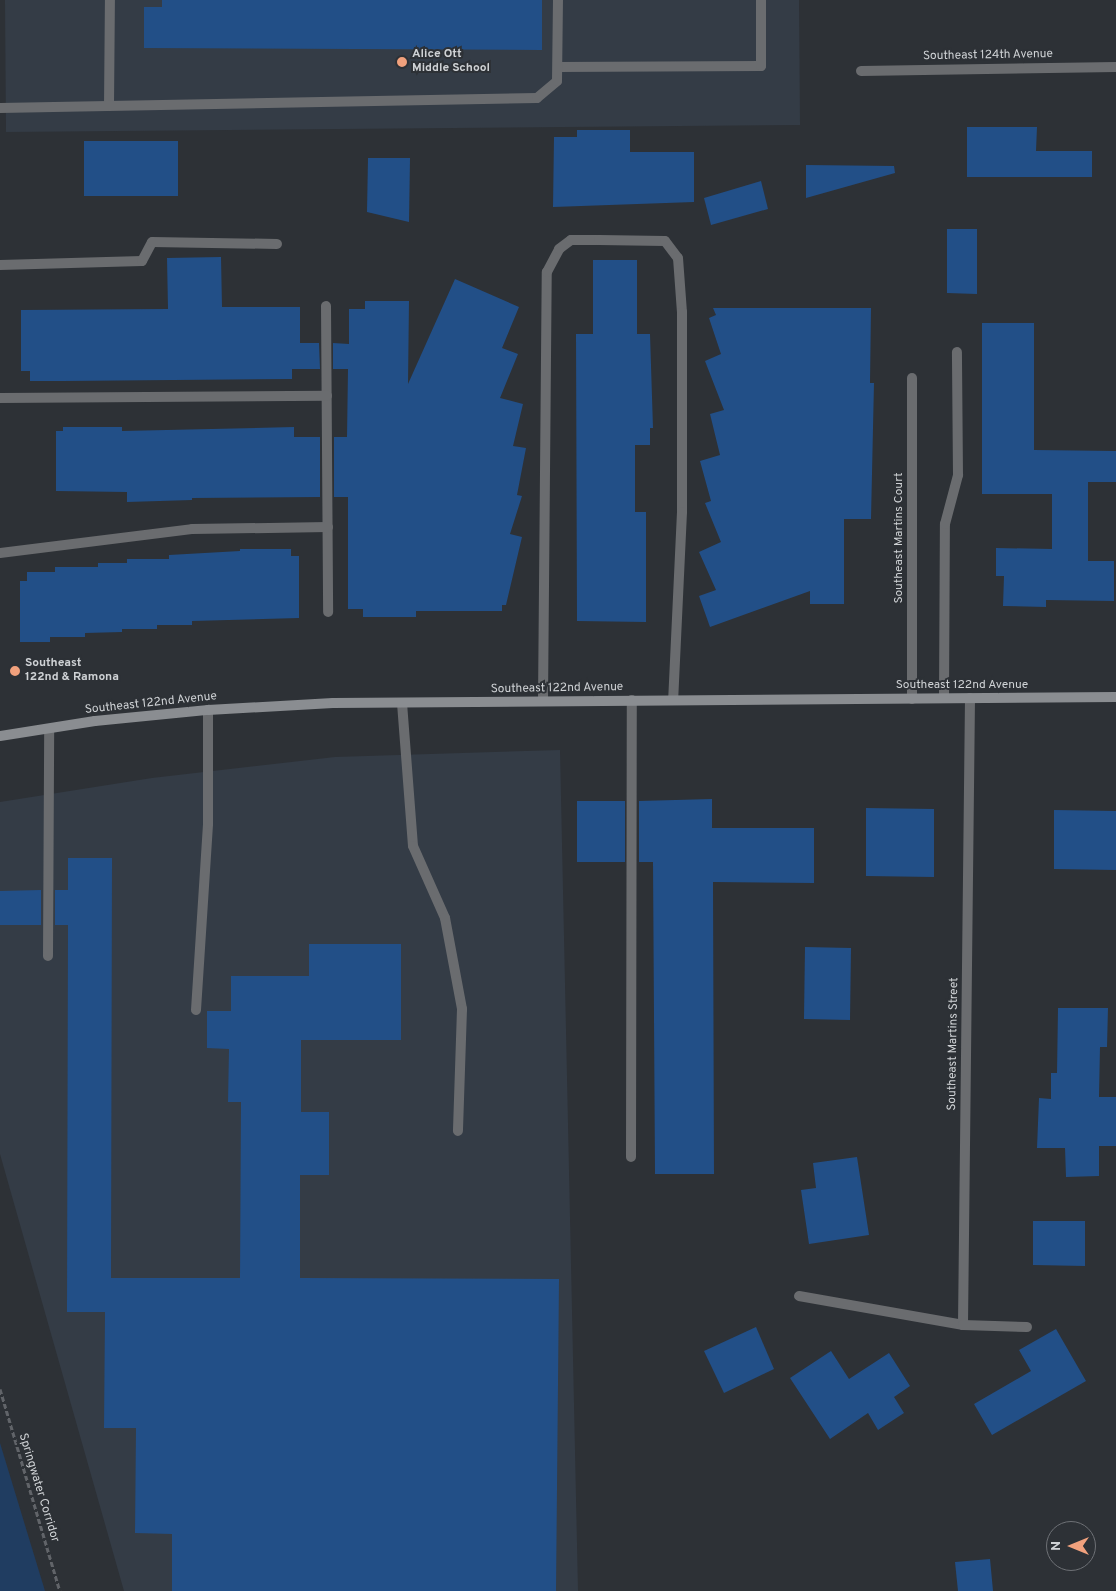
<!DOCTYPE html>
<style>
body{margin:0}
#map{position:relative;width:1116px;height:1591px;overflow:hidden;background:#2d3136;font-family:Overpass,sans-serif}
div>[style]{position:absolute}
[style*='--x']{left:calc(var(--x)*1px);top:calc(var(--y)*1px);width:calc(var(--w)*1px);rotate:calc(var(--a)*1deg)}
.built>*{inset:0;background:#343c46}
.green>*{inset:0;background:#203d61}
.building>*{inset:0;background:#224f87}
.path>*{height:3px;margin-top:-1.5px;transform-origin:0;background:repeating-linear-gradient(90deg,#616469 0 5px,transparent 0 7.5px)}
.service>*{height:10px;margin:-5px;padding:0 5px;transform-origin:5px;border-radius:5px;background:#6a6c6f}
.minor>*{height:10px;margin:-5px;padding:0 5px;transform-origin:5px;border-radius:5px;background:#6a6c6f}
.secondary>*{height:10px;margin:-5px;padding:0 5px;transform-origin:5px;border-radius:5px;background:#8a8d91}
.dots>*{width:14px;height:14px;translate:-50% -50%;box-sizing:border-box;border:2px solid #2d3136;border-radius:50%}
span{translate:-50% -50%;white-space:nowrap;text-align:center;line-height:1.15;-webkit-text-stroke:4px #2d3136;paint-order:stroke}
.poi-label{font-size:12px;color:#cfd2d5;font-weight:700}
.left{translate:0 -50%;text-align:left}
.street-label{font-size:12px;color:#cfd2d5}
.north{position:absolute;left:1046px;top:1521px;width:50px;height:50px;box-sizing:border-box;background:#2d3136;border:1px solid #6e7176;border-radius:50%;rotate:270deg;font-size:14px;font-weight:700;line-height:20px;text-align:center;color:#cfd2d5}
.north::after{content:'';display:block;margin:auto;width:18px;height:22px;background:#f1a17d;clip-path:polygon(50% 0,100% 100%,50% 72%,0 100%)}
</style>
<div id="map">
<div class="built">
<i style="clip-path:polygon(5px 0,799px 0,800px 125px,6px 132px)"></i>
<i style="clip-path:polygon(560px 750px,578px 1591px,124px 1591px,0 1154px,0 802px,152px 778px,335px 757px)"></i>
</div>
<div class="green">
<i style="clip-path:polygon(0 1443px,45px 1591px,0 1591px)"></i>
</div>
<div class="building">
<i style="clip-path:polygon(162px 0,542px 0,542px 50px,144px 48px,144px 7px,162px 7px)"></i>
<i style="clip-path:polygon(967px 127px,1037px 127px,1036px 151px,1092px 151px,1092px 177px,967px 177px)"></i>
<i style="clip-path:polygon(577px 130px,630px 130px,630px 152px,694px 152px,694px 202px,553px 207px,554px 137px,577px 137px)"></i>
<i style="clip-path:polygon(84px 141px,178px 141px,178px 196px,84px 196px)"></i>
<i style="clip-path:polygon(368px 158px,410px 158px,409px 222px,367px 212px)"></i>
<i style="clip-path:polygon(806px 165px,894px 166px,895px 173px,806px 198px)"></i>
<i style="clip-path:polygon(761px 181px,768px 209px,711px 225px,704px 198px)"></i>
<i style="clip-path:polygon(947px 229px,977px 229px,977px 294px,947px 293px)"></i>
<i style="clip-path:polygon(221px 257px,222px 307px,300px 307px,300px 343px,319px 343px,320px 369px,292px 369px,292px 379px,63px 381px,30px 381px,30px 371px,21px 371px,21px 310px,168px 309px,167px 258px)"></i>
<i style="clip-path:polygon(593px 260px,637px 260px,637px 334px,650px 334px,653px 428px,650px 428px,650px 445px,635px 445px,635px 512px,646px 512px,646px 622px,577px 621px,576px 334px,593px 334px)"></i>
<i style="clip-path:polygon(455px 279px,519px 307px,502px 348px,518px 354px,500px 398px,523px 404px,513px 446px,526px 448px,517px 495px,522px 496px,510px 534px,522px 537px,506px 605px,502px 605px,502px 611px,416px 611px,416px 617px,363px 617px,363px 609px,348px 609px,348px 497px,334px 497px,334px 437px,347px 437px,348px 369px,333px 369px,333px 343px,349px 344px,349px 309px,365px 309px,365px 301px,409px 301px,408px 384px)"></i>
<i style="clip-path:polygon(713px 308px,871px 308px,870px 383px,874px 383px,871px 519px,844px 519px,844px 604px,810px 604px,810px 591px,710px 627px,699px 596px,716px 590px,699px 552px,721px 542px,705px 503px,711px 501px,700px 461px,720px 455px,710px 414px,724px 410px,705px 361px,721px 354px,709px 318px,716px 315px)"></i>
<i style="clip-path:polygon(982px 323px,1034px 323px,1034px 450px,1116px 451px,1116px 482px,1088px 482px,1088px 561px,1114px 561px,1114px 601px,1046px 600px,1046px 607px,1003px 606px,1004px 576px,996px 576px,996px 548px,1052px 549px,1052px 494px,982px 494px)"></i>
<i style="clip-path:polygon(63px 427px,122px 427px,122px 431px,294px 427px,294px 437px,320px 437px,320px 497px,192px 498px,192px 500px,127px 502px,127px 492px,56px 491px,56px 431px,63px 431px)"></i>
<i style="clip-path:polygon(240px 549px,291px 549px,291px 556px,299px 556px,299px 618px,192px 621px,192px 625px,157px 625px,157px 629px,122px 629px,122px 632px,85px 633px,85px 637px,50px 637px,50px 642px,20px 642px,20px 581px,27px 581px,27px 572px,55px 572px,55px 567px,98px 567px,98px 563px,127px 563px,127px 559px,169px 559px,169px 555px,240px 551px)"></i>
<i style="clip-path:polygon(712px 799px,712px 828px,814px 828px,814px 883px,713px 882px,714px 1174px,655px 1174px,653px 862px,639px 862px,639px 801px)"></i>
<i style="clip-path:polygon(577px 801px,625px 801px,625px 862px,577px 862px)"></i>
<i style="clip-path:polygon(866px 808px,934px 809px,934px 877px,866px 876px)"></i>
<i style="clip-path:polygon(1054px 810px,1116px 811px,1116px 870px,1054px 869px)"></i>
<i style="clip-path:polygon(68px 858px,112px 858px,111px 1278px,240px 1278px,241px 1102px,228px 1102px,229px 1049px,207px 1048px,207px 1011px,231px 1011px,231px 976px,309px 976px,309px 944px,401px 944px,401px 1040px,301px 1040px,301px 1112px,329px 1112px,329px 1175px,300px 1175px,300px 1278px,559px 1279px,556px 1591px,172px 1591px,172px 1534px,135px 1533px,136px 1428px,104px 1428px,105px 1312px,67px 1312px,68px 925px,55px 925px,55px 890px,68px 890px)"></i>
<i style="clip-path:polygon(41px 890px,41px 925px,0 925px,0 891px)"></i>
<i style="clip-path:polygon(805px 947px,851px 948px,850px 1020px,804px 1019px)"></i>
<i style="clip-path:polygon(1058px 1008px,1108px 1008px,1107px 1047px,1100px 1047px,1099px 1097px,1116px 1097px,1116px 1146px,1099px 1146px,1099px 1176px,1066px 1177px,1065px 1148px,1037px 1148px,1039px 1098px,1051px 1099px,1051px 1073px,1057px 1073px)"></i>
<i style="clip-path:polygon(857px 1157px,869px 1235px,809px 1244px,801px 1190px,816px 1188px,813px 1163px)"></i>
<i style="clip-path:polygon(1033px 1221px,1085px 1221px,1085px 1266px,1033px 1265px)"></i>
<i style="clip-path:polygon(756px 1327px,774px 1369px,724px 1393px,704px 1351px)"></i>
<i style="clip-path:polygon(1056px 1329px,1086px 1381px,992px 1435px,974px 1404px,1031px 1371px,1019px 1350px)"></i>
<i style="clip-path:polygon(831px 1351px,849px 1379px,889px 1353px,910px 1386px,894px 1397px,904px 1413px,878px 1430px,868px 1413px,830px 1439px,790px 1378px)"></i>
<i style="clip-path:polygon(990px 1559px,993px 1591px,958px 1591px,955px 1562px)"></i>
</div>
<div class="path">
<i style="--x:0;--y:1389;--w:211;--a:73.5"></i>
</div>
<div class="service">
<i style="--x:558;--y:67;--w:203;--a:-0.3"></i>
<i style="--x:761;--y:66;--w:66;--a:-90"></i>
<i style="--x:109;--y:106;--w:106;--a:-89.5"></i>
<i style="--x:0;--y:108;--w:537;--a:-1.07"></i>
<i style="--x:537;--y:98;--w:26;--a:-40"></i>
<i style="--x:557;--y:81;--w:81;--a:-89.3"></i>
<i style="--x:0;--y:265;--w:142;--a:-1.6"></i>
<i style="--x:142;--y:261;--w:21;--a:-62"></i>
<i style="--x:152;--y:242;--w:125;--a:0.9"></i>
<i style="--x:326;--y:306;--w:306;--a:89.6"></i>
<i style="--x:0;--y:398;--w:327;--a:-0.4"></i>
<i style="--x:0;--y:553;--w:193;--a:-7.1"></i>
<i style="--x:192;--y:529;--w:136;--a:-0.8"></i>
<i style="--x:944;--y:698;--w:174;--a:-89.7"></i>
<i style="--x:945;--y:524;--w:51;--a:-75.1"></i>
<i style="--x:958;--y:475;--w:123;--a:-90.5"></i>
<i style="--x:543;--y:701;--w:429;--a:-89.5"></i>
<i style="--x:547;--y:272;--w:26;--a:-62"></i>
<i style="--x:559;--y:249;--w:15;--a:-37"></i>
<i style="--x:571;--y:240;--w:28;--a:0"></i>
<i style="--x:599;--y:240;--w:66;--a:0.9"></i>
<i style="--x:665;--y:241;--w:21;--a:53"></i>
<i style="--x:678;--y:258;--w:54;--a:85.8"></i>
<i style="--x:682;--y:312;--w:200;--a:90"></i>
<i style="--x:682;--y:512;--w:188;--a:92.7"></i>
<i style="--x:402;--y:703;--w:143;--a:85.6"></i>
<i style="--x:413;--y:846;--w:79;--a:66"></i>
<i style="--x:445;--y:918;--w:93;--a:79.4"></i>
<i style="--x:462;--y:1009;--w:122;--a:91.9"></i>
<i style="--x:48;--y:956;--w:227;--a:-89.7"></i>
<i style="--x:196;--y:1010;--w:186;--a:-86.3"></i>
<i style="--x:208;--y:824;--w:114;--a:-90"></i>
<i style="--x:631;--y:1157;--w:457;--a:-89.9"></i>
<i style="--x:799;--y:1296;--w:167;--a:10"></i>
</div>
<div class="minor">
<i style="--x:861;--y:71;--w:255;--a:-0.9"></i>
<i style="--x:912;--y:378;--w:321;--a:90"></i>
<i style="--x:970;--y:698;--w:627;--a:90.64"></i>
<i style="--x:963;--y:1325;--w:64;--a:1.8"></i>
</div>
<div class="secondary">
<i style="--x:0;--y:736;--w:96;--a:-9"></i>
<i style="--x:95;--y:721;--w:114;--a:-5.6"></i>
<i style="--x:208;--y:710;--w:125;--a:-3.2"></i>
<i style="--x:333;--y:703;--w:783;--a:-0.44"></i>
</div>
<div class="dots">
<i style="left:402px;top:62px;background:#f1a17d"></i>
<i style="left:15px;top:671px;background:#f1a17d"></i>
</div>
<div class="poi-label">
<span class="left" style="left:412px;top:62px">Alice Ott<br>Middle School</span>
<span class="left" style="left:25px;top:671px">Southeast<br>122nd &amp; Ramona</span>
</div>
<div class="street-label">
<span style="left:988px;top:56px;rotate:-1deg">Southeast 124th Avenue</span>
<span style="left:900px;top:538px;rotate:-90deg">Southeast Martins Court</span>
<span style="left:962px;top:686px">Southeast 122nd Avenue</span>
<span style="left:557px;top:689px;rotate:-1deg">Southeast 122nd Avenue</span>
<span style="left:151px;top:704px;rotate:-6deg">Southeast 122nd Avenue</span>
<span style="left:954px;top:1044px;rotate:-89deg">Southeast Martins Street</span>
<span style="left:38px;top:1488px;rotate:73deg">Springwater Corridor</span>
</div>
<div class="north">N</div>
</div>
